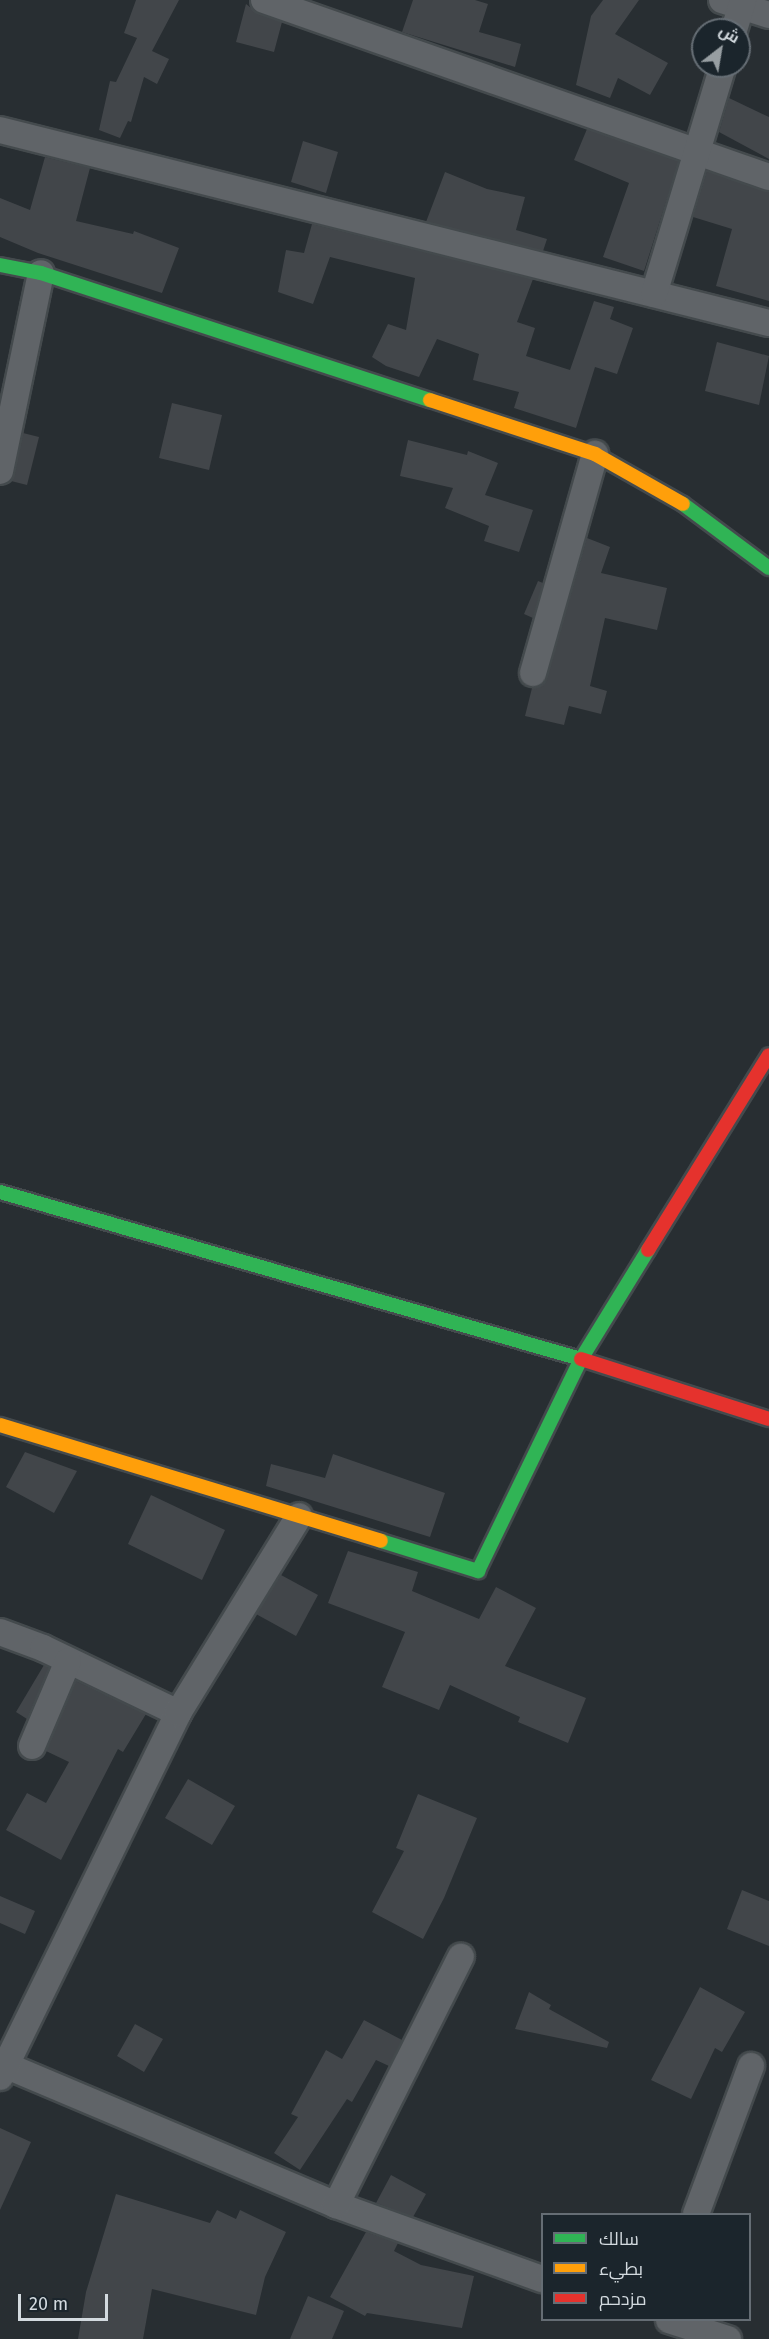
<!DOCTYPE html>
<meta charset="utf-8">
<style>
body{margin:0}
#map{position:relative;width:769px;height:2339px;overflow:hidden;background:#282e32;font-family:"Fira Sans",Cairo,sans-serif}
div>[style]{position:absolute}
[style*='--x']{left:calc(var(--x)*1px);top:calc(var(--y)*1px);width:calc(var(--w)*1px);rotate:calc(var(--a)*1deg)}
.building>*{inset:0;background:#42464a}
.roads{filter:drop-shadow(2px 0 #444a4d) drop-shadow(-2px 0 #444a4d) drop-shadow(0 2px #444a4d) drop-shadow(0 -2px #444a4d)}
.street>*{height:26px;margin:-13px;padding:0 13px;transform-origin:13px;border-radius:13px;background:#606468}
.fast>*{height:14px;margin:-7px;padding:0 7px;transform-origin:7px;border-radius:7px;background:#30b455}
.slow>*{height:14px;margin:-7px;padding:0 7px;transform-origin:7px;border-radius:7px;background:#ff9f0a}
.jam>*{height:14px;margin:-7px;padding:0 7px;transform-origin:7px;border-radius:7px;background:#e5322d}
span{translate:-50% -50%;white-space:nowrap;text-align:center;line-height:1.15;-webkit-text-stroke:5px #1b252c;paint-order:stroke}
.legend{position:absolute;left:541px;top:2213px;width:210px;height:108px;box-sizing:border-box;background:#1b252c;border:2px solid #656d74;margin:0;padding:8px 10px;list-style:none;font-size:18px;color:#d3dadf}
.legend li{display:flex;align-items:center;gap:12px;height:30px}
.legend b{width:30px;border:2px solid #656d74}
.north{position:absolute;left:691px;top:18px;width:60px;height:60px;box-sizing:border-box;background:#1b252c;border:2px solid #656d74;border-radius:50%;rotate:31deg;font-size:16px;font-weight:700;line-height:24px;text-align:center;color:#d3dadf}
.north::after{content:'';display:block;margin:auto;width:21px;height:27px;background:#979ea2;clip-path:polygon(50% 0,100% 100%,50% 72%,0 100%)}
.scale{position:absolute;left:18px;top:2294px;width:90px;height:27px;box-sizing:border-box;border:3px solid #d3dadf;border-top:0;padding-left:8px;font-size:18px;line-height:21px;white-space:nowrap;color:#d3dadf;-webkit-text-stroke:4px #1b252c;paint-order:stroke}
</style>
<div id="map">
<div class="building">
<i style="clip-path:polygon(136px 0,179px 0,152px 51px,169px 59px,157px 84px,144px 77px,131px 122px,128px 121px,120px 138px,99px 130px,110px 81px,116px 82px,137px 38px,124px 33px)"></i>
<i style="clip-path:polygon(413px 0,475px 0,488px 4px,479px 32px,521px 44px,515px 67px,402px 32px)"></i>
<i style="clip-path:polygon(603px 0,639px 0,615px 34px,668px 63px,650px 95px,618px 78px,610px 98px,576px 85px,591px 16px)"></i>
<i style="clip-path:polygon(246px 4px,259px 14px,282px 22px,274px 52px,236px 42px)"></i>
<i style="clip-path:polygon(729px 98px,769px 117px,769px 159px,719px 132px)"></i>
<i style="clip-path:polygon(587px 129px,679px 161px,644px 271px,603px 257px,629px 183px,574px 160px)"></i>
<i style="clip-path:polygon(303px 141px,338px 152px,326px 193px,291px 182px)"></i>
<i style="clip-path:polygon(45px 157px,90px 168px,76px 221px,133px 234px,134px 231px,179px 248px,162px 293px,38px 253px,0 237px,0 198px,30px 210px)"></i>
<i style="clip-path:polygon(707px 171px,769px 192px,769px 301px,716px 286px,732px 229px,693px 217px)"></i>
<i style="clip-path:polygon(445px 172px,487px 189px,525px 197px,516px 230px,547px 239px,543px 251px,426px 222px)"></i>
<i style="clip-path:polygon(312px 224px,533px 279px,517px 322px,535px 328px,526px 356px,570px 370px,594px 301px,614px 307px,610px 319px,633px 328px,617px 374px,595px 367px,576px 428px,514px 408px,519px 392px,473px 380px,479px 354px,437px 339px,419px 377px,386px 366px,372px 357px,388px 324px,406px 330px,415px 278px,330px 257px,313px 304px,278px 292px,286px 250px,304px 253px)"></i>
<i style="clip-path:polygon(717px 342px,769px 356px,759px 405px,705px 391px)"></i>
<i style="clip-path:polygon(172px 403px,222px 415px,209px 470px,159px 458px)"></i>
<i style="clip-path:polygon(23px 433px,39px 437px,27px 485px,11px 481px)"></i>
<i style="clip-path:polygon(408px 440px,467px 455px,468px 451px,498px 463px,485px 495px,533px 510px,519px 552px,484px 541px,489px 526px,445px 508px,453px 488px,400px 476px)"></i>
<i style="clip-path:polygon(587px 538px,610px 547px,601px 573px,667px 588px,657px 630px,605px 618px,590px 686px,607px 691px,601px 714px,569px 706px,564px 725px,525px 716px,532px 688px,543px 684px,547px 677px)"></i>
<i style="clip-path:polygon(538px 581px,543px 583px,533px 618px,524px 614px)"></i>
<i style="clip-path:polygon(25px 1452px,77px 1471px,54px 1513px,6px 1487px)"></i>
<i style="clip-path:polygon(333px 1454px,445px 1493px,430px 1537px,266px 1486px,271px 1464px,325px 1478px)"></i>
<i style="clip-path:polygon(151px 1495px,225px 1530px,202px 1580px,128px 1544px)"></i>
<i style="clip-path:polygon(348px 1551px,418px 1572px,412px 1591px,479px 1619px,496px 1587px,536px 1608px,505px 1666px,586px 1698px,568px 1743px,518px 1722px,520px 1717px,450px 1685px,439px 1710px,382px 1687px,405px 1632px,328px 1603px)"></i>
<i style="clip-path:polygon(281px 1575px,318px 1595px,296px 1636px,256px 1614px)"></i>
<i style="clip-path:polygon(44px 1665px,49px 1668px,27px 1719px,16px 1712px)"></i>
<i style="clip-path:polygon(76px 1681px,146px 1714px,123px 1752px,118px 1749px,61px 1860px,6px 1830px,27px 1793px,46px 1803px,69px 1762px,46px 1751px)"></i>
<i style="clip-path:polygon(188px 1779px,235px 1806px,212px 1845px,165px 1818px)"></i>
<i style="clip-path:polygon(418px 1794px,477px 1818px,444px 1898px,423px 1939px,372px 1912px,404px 1851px,396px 1848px)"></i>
<i style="clip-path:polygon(742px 1890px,769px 1901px,769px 1946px,727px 1929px)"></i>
<i style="clip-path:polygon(0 1896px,35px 1911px,25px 1934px,0 1923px)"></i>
<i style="clip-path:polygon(700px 1987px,745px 2012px,722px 2052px,715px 2048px,691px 2099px,651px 2080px)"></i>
<i style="clip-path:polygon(529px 1992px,551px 2005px,549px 2009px,609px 2042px,607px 2048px,515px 2029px)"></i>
<i style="clip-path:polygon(364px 2020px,402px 2040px,389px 2066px,376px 2060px,352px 2102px,347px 2099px,300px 2170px,274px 2153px,298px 2117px,291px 2114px,326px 2050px,342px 2059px)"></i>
<i style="clip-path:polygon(135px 2024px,163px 2039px,144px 2072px,117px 2056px)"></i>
<i style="clip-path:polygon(0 2128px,31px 2142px,0 2210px)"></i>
<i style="clip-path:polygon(391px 2175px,426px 2194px,413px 2217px,376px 2203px)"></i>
<i style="clip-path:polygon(116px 2194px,210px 2223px,217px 2210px,236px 2219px,240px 2210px,286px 2232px,265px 2277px,256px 2315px,152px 2289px,143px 2339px,78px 2339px,86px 2292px)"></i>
<i style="clip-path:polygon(366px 2232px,398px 2243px,394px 2251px,421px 2265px,474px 2276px,462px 2328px,367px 2313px,365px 2316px,330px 2297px)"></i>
<i style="clip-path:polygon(308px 2296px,344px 2311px,332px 2339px,290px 2339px)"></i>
</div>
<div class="roads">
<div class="street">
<i style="--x:264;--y:0;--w:535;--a:19.32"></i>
<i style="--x:722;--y:0;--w:49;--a:17.7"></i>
<i style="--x:734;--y:30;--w:31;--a:-73"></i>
<i style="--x:0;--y:130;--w:793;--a:14.09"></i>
<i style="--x:654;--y:294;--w:238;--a:-73.2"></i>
<i style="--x:0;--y:471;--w:202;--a:-78.3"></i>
<i style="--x:533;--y:673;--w:228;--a:-74.2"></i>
<i style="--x:0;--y:1632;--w:46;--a:20.4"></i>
<i style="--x:43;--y:1648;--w:150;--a:25.7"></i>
<i style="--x:32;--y:1746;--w:92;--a:-67"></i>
<i style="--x:0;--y:2063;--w:365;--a:22.9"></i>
<i style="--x:336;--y:2205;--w:219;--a:19.8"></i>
<i style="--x:0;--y:2077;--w:405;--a:-63.9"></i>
<i style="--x:178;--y:1713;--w:231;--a:-58.4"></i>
<i style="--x:336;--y:2205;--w:278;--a:-63.3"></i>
<i style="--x:696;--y:2214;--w:158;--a:-69.6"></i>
<i style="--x:669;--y:2320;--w:62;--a:17.9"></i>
</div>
<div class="fast">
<i style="--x:0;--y:265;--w:42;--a:11"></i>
<i style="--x:41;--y:273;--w:409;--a:18.1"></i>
<i style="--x:683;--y:504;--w:107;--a:36.7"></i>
<i style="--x:0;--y:1192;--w:605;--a:16.04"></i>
<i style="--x:381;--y:1541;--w:102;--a:17.2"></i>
<i style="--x:478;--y:1571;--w:236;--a:-64.1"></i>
<i style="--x:581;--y:1359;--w:128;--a:-58.4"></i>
</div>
<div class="slow">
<i style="--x:430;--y:400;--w:174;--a:18.1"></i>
<i style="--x:595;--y:454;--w:101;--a:29.6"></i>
<i style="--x:0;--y:1425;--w:398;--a:16.9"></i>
</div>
<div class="jam">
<i style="--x:648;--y:1250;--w:229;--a:-58.2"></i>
<i style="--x:581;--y:1359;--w:197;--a:17.7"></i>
</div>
</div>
<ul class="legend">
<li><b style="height:8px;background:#30b455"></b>سالك</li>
<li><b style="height:8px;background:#ff9f0a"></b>بطيء</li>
<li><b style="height:8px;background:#e5322d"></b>مزدحم</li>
</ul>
<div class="north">ش</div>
<div class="scale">20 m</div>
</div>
